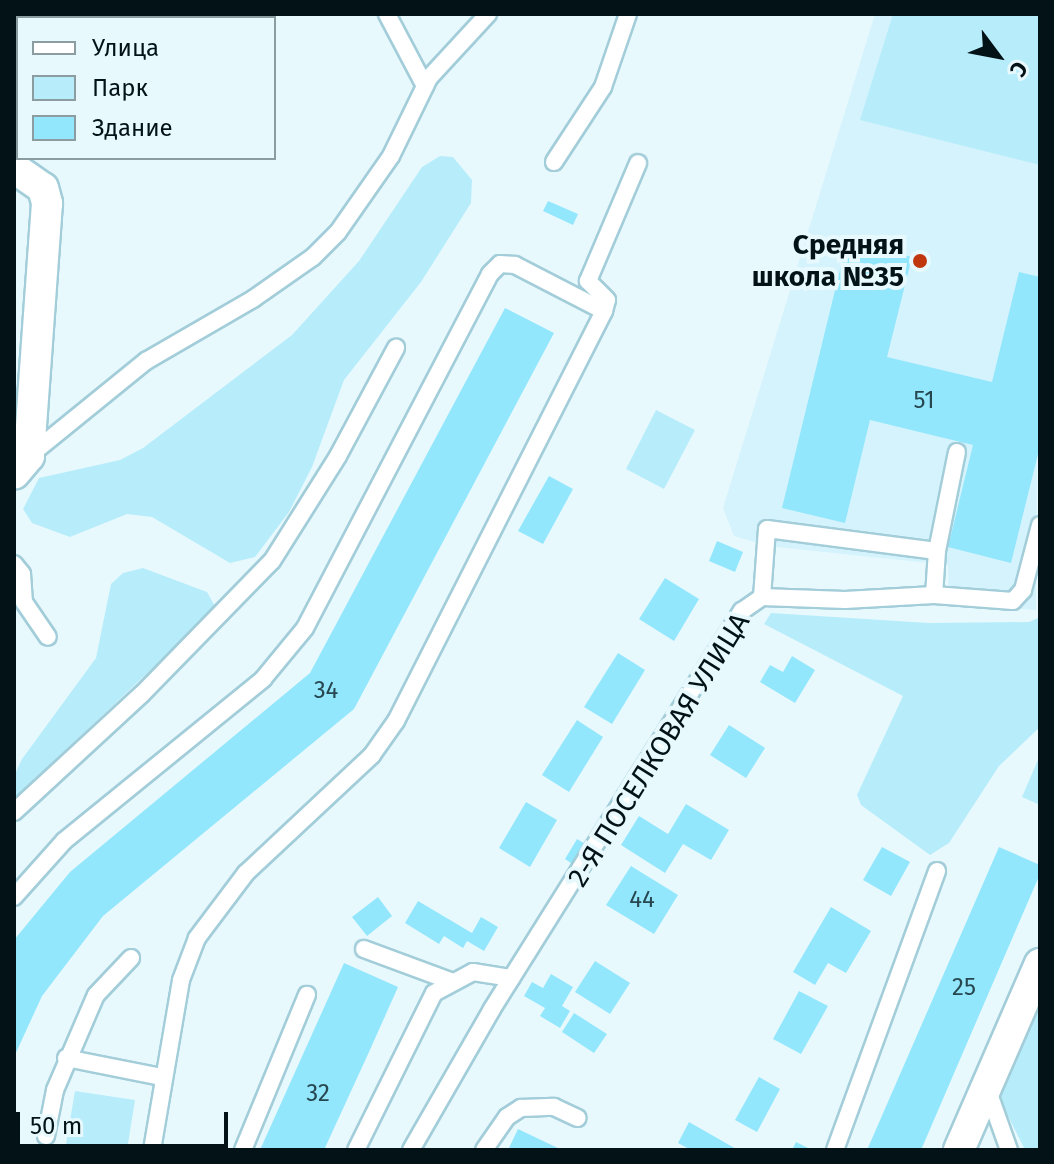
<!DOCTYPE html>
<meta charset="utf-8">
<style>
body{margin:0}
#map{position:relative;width:1054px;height:1164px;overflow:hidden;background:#e8f9fe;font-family:"Fira Sans",sans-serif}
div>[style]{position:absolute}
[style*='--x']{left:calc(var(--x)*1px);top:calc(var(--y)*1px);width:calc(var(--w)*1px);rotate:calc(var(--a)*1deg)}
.built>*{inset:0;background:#d4f3fc}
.green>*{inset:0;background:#b7edfb}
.building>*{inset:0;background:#93e7fc}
.roads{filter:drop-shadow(2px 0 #a2cdd9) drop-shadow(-2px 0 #a2cdd9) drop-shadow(0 2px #a2cdd9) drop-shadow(0 -2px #a2cdd9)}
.service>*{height:16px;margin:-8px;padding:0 8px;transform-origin:8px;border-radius:8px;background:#fff}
.minor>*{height:30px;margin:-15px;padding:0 15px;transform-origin:15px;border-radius:15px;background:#fff}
.dots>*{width:22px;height:22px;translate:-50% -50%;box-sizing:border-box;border:4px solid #e8f9fe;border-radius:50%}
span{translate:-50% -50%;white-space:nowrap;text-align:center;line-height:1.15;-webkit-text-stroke:8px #e8f9fe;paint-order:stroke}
.number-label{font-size:24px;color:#274750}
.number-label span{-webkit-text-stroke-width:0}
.poi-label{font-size:28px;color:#031216;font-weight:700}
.right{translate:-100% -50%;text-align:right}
.street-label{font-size:28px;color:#031216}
.frame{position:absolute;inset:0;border:16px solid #031216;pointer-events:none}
.legend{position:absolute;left:16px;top:16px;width:260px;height:144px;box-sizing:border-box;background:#e8f9fe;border:2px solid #8c9da1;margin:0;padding:10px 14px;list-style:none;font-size:24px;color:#031216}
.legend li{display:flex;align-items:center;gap:16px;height:40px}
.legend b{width:40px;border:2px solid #8c9da1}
.north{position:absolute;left:958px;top:16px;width:80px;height:80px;-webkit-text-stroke:6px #e8f9fe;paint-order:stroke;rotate:122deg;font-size:22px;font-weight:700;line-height:32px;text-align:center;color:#031216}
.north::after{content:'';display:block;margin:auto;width:28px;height:36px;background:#031216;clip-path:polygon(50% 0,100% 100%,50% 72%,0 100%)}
.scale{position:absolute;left:16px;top:1112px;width:212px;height:36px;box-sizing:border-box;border:4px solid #031216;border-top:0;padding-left:10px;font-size:24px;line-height:28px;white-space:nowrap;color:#031216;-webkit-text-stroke:6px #e8f9fe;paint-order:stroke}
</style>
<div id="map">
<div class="built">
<i style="clip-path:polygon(875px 14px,1040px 14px,1036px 610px,949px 604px,948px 565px,767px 546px,734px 536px,723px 508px)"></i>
</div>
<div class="green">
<i style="clip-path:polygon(893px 14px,1040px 14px,1040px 165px,860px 120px)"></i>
<i style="clip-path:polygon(440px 156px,453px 157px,472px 180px,471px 203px,421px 282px,344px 380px,312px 467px,289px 512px,255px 557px,230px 563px,152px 517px,127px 514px,70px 537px,32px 523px,23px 509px,39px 478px,120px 460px,143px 448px,292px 335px,359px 261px,422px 167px)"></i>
<i style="clip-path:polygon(656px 410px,695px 430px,664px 489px,626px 469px)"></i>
<i style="clip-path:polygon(143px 568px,207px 592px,216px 608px,14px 799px,14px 776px,22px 759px,96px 658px,111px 584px,123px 573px)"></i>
<i style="clip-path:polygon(771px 613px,929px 623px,1029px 622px,1040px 617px,1040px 727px,999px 766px,949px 843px,930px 855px,861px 805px,857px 795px,903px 696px,764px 624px)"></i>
<i style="clip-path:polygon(1040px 755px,1040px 805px,1022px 797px)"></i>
<i style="clip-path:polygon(1040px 990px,1040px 1150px,1025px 1150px,1001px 1102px,999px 1086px)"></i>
<i style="clip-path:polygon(75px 1091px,135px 1100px,127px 1150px,65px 1150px)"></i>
</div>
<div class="building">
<i style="clip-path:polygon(548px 201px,578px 214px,573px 225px,543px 211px)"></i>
<i style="clip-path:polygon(847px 241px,912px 257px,887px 357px,992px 382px,1019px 272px,1040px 277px,1040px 446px,1011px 563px,948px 547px,973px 445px,870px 420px,845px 523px,782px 508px)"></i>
<i style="clip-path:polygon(505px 308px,554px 333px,354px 709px,103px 916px,42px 996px,14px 1057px,14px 940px,70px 872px,310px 673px)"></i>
<i style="clip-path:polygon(549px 476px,573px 489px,543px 544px,518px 531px)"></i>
<i style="clip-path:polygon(717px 541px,743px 552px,735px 572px,709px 561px)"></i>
<i style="clip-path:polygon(665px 578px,699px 599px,674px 641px,639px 619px)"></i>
<i style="clip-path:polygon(618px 653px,645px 670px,612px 724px,584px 707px)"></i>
<i style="clip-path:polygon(792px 656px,815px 670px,795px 703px,760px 682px,770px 665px,783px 672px)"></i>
<i style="clip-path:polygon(577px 720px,603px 737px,569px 792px,542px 775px)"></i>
<i style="clip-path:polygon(729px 725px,765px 748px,746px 778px,710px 755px)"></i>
<i style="clip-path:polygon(526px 802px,557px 820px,530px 867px,499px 848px)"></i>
<i style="clip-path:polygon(686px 804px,729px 830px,711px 860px,683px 844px,665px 873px,621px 845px,639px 816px,668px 834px)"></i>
<i style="clip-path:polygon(577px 839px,587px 845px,574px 865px,565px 859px)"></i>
<i style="clip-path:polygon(882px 847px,910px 862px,891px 896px,863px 880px)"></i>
<i style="clip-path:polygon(999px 847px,1040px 865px,1040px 874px,955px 1071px,921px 1150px,867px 1150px)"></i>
<i style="clip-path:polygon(631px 866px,678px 895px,654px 934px,606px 905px)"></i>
<i style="clip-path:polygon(378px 897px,392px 916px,367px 936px,352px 917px)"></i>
<i style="clip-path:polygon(418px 901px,472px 933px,481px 917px,498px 927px,484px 951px,467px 941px,463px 948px,444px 936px,439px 944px,405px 923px)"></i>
<i style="clip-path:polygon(831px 907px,871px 931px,846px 973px,828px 963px,815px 985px,793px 972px)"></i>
<i style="clip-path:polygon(595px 961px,630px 983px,610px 1014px,575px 992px)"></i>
<i style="clip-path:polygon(344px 963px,398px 987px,369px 1052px,324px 1150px,260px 1150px)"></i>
<i style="clip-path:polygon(551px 974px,573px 987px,562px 1006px,570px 1011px,560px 1028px,540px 1016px,545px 1008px,524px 996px,532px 982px,543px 988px)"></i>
<i style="clip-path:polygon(799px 991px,828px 1006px,801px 1054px,773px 1039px)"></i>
<i style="clip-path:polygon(574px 1013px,607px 1034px,594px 1053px,562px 1032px)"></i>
<i style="clip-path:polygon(759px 1077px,780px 1089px,757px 1132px,735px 1120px)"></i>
<i style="clip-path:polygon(689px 1122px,738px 1150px,691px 1150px,678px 1143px)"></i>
<i style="clip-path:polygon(518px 1129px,562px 1150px,508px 1150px)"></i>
<i style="clip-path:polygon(796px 1142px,812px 1150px,792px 1150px)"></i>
</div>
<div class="roads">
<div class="service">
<i style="--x:387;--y:14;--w:81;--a:62.2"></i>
<i style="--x:554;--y:162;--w:90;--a:-56.8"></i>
<i style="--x:603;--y:87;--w:77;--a:-71.1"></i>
<i style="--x:29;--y:456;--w:151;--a:-39.1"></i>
<i style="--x:146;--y:361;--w:124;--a:-30.1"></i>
<i style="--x:253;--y:299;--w:73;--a:-35"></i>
<i style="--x:313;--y:257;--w:35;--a:-45"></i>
<i style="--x:338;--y:232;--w:93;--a:-55.1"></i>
<i style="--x:391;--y:156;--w:87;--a:-64"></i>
<i style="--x:429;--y:78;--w:87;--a:-47.3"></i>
<i style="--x:14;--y:564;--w:13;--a:51"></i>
<i style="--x:22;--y:574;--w:28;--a:86"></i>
<i style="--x:24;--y:602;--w:42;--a:55.6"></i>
<i style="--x:934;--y:595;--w:44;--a:-86.1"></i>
<i style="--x:937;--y:551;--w:101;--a:-78.6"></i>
<i style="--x:762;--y:597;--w:68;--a:-85.8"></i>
<i style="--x:767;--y:529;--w:171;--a:7.4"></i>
<i style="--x:14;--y:812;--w:174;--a:-42.7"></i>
<i style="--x:142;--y:694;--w:186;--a:-45.7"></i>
<i style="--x:272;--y:561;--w:124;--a:-57.8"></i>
<i style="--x:338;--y:456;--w:123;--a:-61.8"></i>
<i style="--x:14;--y:897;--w:75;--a:-48.2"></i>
<i style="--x:64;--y:841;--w:257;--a:-39.1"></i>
<i style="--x:263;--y:679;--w:66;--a:-50.5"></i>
<i style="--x:305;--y:628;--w:399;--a:-62.4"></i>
<i style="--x:490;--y:274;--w:14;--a:-45"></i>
<i style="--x:500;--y:264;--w:15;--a:4"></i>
<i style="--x:515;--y:265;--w:100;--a:27.3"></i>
<i style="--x:364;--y:949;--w:92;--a:20.4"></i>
<i style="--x:66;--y:1058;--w:98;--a:11.2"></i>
<i style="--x:987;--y:1088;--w:66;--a:70.5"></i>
<i style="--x:46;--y:1136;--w:47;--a:-78.9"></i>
<i style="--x:55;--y:1090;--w:103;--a:-66.7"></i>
<i style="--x:96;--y:995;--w:51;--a:-46.6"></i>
<i style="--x:152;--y:1150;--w:172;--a:-80.3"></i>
<i style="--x:181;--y:980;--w:45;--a:-69.1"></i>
<i style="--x:197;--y:938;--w:81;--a:-53"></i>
<i style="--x:246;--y:873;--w:173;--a:-43.1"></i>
<i style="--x:372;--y:755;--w:42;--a:-54.8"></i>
<i style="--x:396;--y:721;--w:460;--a:-63.1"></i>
<i style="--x:604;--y:311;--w:11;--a:-75"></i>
<i style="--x:607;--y:300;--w:27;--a:-135"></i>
<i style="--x:588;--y:281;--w:128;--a:-67"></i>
<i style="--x:243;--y:1150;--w:168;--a:-67.6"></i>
<i style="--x:356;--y:1150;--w:175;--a:-63.6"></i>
<i style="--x:434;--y:993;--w:44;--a:-28.3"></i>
<i style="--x:473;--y:972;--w:39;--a:9"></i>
<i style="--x:411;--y:1150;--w:163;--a:-60.1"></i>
<i style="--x:492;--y:1009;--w:470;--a:-57.9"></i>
<i style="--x:742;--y:611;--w:24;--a:-35"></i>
<i style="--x:762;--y:597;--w:83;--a:2.1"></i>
<i style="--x:845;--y:600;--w:89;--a:-3.2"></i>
<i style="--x:934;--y:595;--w:79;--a:4.3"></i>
<i style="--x:1013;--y:601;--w:15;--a:-48"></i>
<i style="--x:1023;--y:590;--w:67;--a:-75.3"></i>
<i style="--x:484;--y:1150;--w:40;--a:-55.1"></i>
<i style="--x:507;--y:1117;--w:17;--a:-33"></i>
<i style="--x:521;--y:1108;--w:33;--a:-2"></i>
<i style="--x:554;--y:1107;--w:26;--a:25"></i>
<i style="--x:835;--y:1150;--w:297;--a:-69.9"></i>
</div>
<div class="minor">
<i style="--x:14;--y:168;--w:35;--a:35"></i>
<i style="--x:43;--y:188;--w:16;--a:75"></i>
<i style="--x:47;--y:203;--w:254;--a:94.1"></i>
<i style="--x:29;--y:456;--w:23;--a:130"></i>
<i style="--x:959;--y:1150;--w:203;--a:-66.5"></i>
</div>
</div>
<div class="dots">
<i style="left:920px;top:261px;background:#c0370d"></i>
</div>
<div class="number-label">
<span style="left:924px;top:401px">51</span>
<span style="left:326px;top:691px">34</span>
<span style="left:642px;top:900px">44</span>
<span style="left:964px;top:988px">25</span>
<span style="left:318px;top:1094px">32</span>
</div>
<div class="poi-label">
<span class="right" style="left:904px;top:261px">Средняя<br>школа №35</span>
</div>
<div class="street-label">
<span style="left:659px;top:750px;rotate:-58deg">2-Я ПОСЕЛКОВАЯ УЛИЦА</span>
</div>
<div class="frame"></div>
<ul class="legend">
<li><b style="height:10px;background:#fff"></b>Улица</li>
<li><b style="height:22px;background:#b7edfb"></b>Парк</li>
<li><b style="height:22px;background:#93e7fc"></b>Здание</li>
</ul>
<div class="north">С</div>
<div class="scale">50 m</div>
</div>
